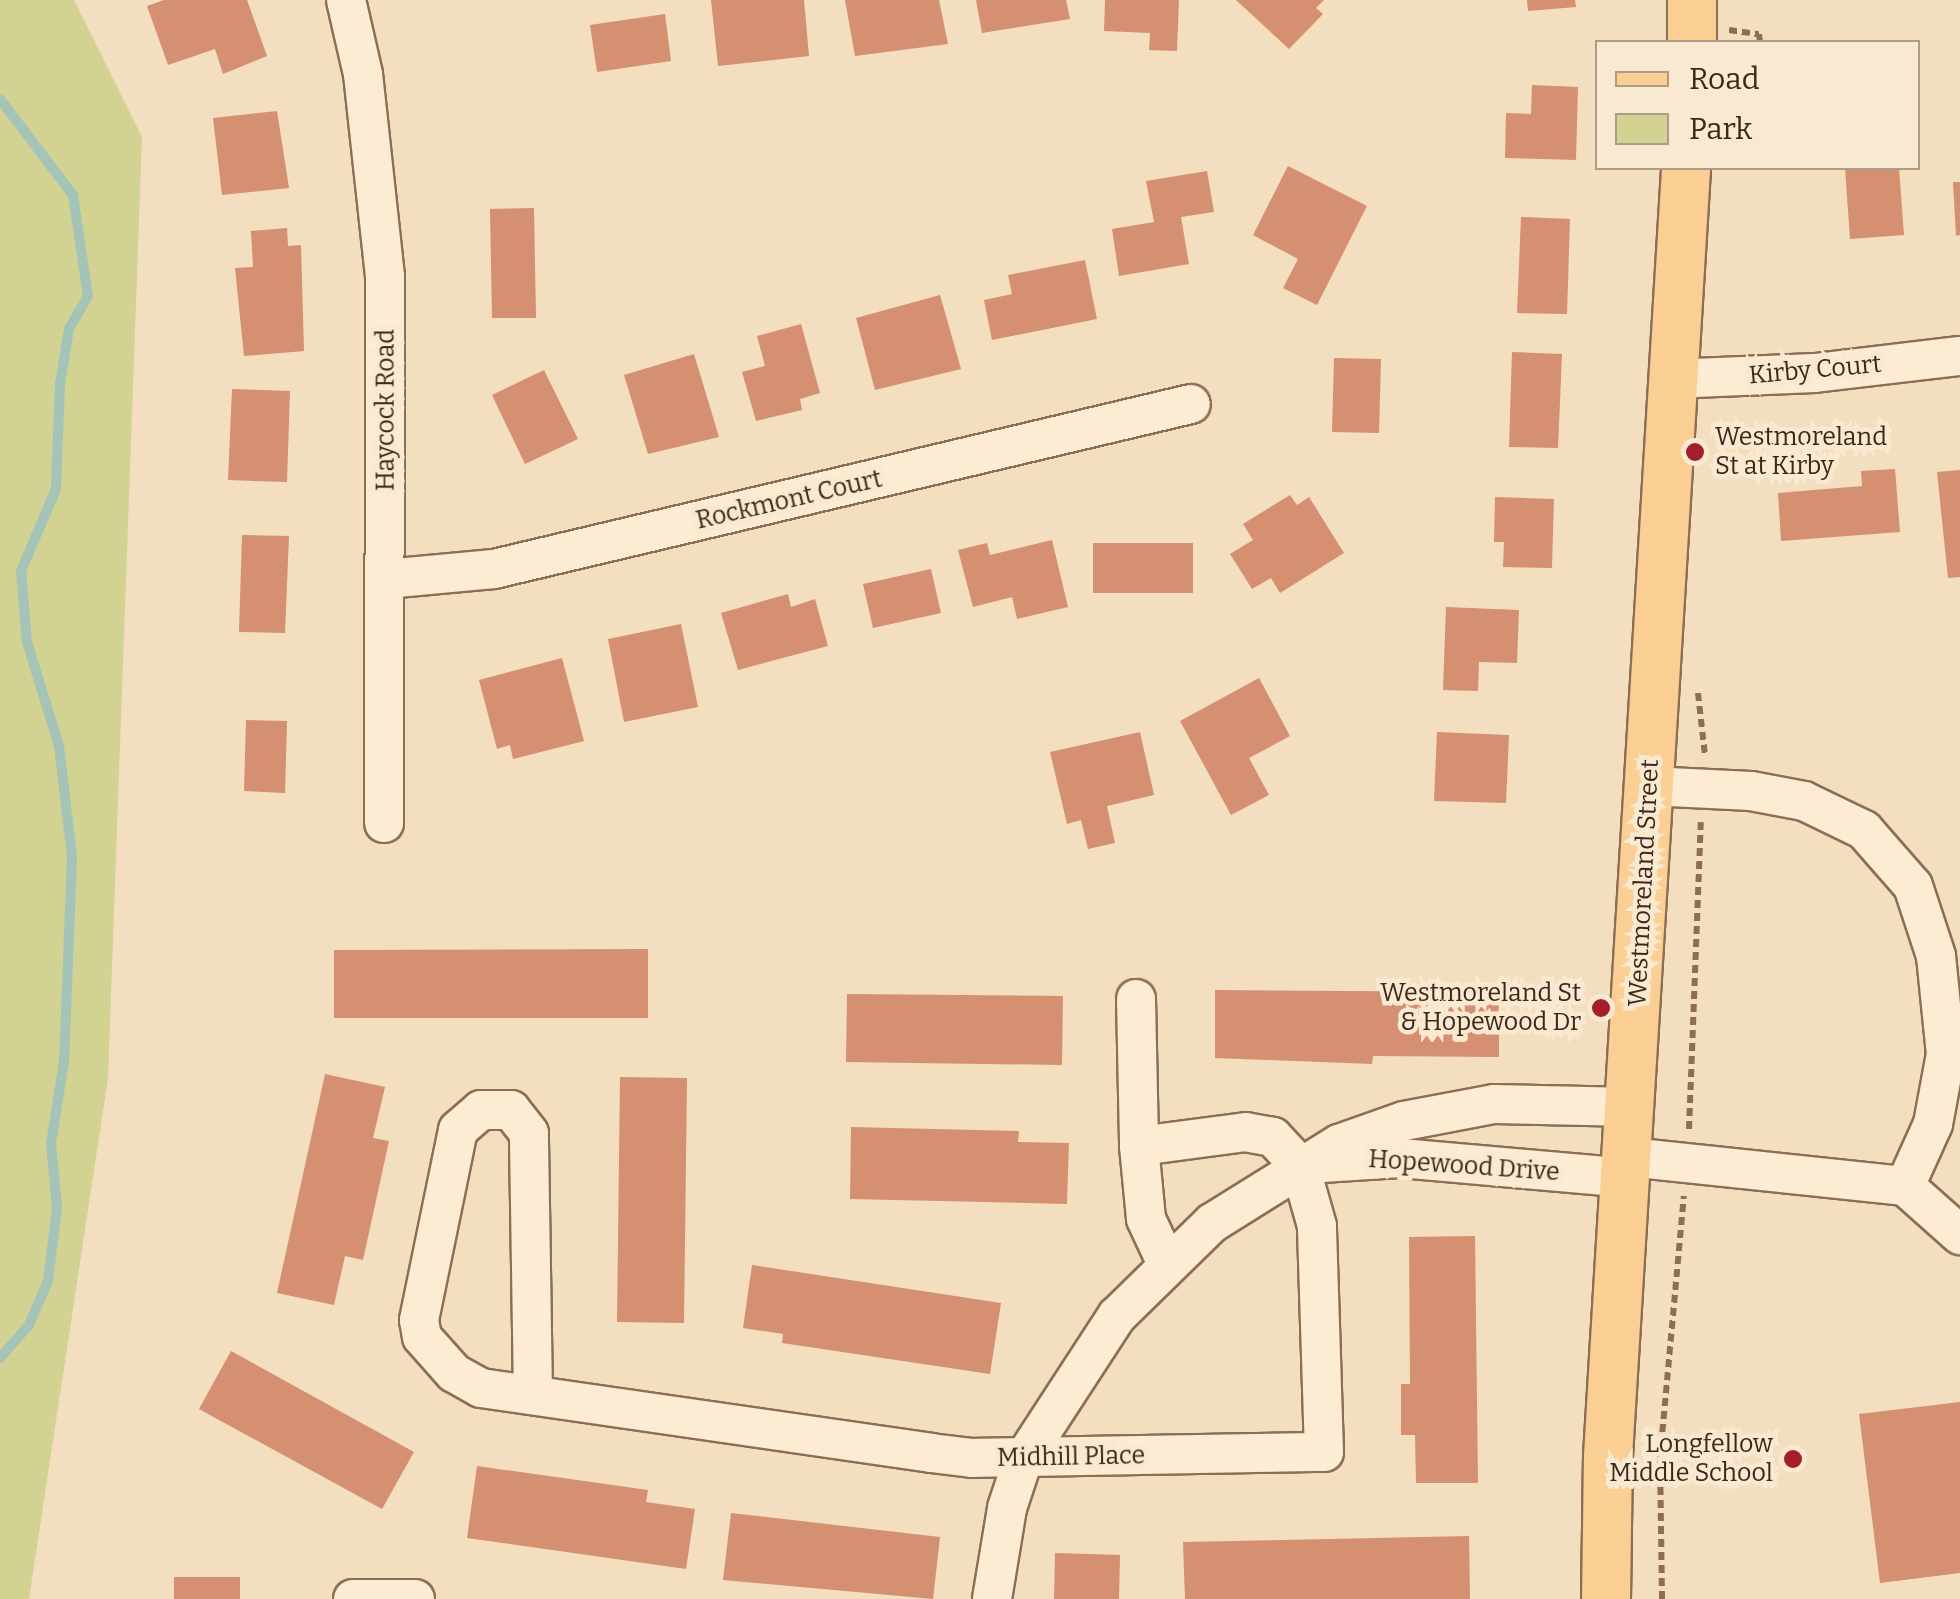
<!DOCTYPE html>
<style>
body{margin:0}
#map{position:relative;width:1960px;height:1599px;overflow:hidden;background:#f3debf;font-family:Bitter,serif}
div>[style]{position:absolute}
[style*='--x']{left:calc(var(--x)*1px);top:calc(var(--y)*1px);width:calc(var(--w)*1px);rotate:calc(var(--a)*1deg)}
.green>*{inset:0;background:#d2d292}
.stream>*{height:10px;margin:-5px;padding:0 5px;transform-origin:5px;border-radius:5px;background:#a3c4b7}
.building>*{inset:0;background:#d58f71}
.path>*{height:6px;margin-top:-3px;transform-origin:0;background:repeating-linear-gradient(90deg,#8e6d55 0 8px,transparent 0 13px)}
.roads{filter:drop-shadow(2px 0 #8e6d55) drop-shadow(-2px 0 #8e6d55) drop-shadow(0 2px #8e6d55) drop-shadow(0 -2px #8e6d55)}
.minor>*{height:38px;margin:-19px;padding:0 19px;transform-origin:19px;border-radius:19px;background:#fdecd4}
.major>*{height:48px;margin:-24px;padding:0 24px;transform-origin:24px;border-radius:24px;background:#fbce93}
.dots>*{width:28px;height:28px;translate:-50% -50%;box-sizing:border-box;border:5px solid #f9e9d0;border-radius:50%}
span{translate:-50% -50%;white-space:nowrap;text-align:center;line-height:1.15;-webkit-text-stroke:9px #f9e9d0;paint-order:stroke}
.street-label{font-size:25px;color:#3c281b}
.poi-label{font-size:25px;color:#3c281b}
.left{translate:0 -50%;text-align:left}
.right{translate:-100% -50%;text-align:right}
.legend{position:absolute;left:1595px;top:40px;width:325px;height:130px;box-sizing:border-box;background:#f9e9d0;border:2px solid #ad9c88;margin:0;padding:12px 18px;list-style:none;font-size:30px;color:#3c281b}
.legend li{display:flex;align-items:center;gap:20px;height:50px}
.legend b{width:50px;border:2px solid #ad9c88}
</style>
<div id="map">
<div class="green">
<i style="clip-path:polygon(0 0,74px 0,142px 137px,108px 1078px,29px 1599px,0 1599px)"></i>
</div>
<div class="stream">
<i style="--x:0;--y:99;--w:121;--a:52.8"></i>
<i style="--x:73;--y:195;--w:102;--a:81.6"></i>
<i style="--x:88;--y:296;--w:38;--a:120"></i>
<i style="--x:69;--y:329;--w:56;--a:99.3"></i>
<i style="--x:60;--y:384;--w:105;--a:92.2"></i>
<i style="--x:56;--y:489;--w:89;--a:113.1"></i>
<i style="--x:21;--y:571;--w:71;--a:85.2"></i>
<i style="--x:27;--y:642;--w:109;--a:72.9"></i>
<i style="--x:59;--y:746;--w:112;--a:83.3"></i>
<i style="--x:72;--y:857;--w:204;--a:92.2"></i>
<i style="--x:64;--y:1061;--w:84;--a:98.9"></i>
<i style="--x:51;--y:1144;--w:64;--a:84.6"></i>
<i style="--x:57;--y:1208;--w:74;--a:97"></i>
<i style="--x:48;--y:1281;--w:48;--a:113.4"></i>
<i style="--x:29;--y:1325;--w:44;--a:131.3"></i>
</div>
<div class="building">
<i style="clip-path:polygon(164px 0,247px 0,267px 56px,223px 74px,215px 49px,168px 65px,147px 6px)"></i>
<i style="clip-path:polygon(711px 0,804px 0,809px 56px,718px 66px)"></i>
<i style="clip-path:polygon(845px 0,939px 0,948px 44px,855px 56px)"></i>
<i style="clip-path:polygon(976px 0,1066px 0,1070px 19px,982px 33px)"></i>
<i style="clip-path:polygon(1105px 0,1179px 0,1177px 51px,1149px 50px,1150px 33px,1104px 31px)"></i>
<i style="clip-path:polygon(1236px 0,1324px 0,1316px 8px,1323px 14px,1289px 49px)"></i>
<i style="clip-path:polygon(1527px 0,1575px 0,1576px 7px,1528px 11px)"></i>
<i style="clip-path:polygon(665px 14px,671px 61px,597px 72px,590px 25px)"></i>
<i style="clip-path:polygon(1532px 85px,1578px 87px,1576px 160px,1505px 158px,1506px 113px,1531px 114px)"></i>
<i style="clip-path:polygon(277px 111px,289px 188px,222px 195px,213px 118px)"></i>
<i style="clip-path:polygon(1288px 166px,1367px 206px,1317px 305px,1283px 288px,1298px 259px,1253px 235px)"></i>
<i style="clip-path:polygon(1845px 168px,1899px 168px,1904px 235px,1850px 239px)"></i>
<i style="clip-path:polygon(1207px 171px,1214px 212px,1181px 217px,1189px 264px,1119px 276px,1112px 229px,1154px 222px,1146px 181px)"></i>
<i style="clip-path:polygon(1953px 182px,1960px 182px,1960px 235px,1956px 236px)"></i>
<i style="clip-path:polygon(534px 208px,536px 318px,492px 318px,490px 209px)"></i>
<i style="clip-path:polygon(1521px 217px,1570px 219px,1567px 314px,1517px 313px)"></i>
<i style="clip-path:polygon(287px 228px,288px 246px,301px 245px,304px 351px,244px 356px,235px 268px,253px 267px,251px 231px)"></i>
<i style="clip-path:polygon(1085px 260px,1097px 319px,992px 340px,984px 300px,1012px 294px,1008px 275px)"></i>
<i style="clip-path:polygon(940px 295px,961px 369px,875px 390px,856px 318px)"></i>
<i style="clip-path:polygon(801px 324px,820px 393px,800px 399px,802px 410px,756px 421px,742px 372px,765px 366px,757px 336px)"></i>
<i style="clip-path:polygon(1512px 352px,1562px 354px,1558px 448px,1509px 447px)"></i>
<i style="clip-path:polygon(694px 354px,719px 437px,648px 454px,624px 375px)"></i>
<i style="clip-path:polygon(1334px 358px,1381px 359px,1379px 433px,1332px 432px)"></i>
<i style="clip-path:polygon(544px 370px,578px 439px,525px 464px,492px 395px)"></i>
<i style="clip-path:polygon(232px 389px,290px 391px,287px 482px,228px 480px)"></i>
<i style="clip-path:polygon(1895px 469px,1900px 532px,1781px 541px,1778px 493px,1862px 486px,1861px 471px)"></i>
<i style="clip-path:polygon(1960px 470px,1960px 577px,1948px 578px,1937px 472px)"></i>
<i style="clip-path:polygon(1290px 495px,1297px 505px,1309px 497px,1344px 553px,1280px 593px,1271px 578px,1252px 589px,1230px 554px,1253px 540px,1243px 524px)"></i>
<i style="clip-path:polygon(1495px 497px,1554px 499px,1552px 568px,1503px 567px,1504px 542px,1494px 542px)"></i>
<i style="clip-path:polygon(242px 535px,289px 536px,285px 633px,239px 632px)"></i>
<i style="clip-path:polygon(1052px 540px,1068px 607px,1017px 619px,1012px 597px,973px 607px,958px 550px,987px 543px,990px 555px)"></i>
<i style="clip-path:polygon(1093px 543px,1193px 543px,1193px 593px,1093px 593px)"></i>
<i style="clip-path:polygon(931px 569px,941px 613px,873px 628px,863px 584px)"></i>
<i style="clip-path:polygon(788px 594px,791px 607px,815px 599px,828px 646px,738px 670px,721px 613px)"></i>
<i style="clip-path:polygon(1446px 607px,1519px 610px,1517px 663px,1479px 662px,1478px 691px,1443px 690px)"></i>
<i style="clip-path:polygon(681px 624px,698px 707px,624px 722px,608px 639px)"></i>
<i style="clip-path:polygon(562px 658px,584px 741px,513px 759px,510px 745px,497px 749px,479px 680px)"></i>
<i style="clip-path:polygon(1259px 678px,1290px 736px,1249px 758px,1269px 795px,1231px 815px,1180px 721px)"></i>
<i style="clip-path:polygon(246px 720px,287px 721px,285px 793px,244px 791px)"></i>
<i style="clip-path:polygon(1140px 732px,1154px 795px,1107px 806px,1115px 843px,1088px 849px,1081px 820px,1067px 824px,1050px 752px)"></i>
<i style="clip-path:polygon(1437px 732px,1509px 735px,1506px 803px,1434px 801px)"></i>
<i style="clip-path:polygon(648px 949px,648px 1018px,334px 1018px,334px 950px)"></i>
<i style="clip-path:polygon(1215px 990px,1499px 992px,1499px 1057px,1373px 1056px,1372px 1064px,1215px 1058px)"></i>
<i style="clip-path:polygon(847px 994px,1063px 996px,1062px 1065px,846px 1062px)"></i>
<i style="clip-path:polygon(325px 1074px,385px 1087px,373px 1138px,389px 1141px,363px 1260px,345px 1256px,334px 1305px,277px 1293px)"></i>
<i style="clip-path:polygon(620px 1077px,687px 1078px,684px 1323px,617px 1322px)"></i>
<i style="clip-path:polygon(851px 1127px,1019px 1131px,1018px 1142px,1069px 1143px,1067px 1204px,850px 1199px)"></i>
<i style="clip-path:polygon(1475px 1236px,1478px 1483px,1416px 1483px,1415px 1435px,1401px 1435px,1401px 1384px,1410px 1384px,1409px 1237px)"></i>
<i style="clip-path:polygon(752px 1265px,1001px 1303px,990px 1374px,782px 1343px,783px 1334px,743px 1328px)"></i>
<i style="clip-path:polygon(231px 1351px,414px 1452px,382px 1509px,199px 1409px)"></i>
<i style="clip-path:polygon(1960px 1402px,1960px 1573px,1880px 1583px,1859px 1414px)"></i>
<i style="clip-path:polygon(477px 1466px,648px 1490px,646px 1502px,695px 1509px,686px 1569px,467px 1538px)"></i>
<i style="clip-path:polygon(731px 1513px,940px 1537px,933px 1599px,723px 1580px)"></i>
<i style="clip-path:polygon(1469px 1536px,1470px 1599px,1185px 1599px,1183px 1542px)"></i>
<i style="clip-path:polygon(1055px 1553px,1120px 1555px,1119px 1599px,1054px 1599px)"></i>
<i style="clip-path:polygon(174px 1577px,240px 1577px,240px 1599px,174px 1599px)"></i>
</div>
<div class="path">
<i style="--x:1729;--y:30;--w:30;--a:8"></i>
<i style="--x:1759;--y:34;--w:8;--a:83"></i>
<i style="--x:1698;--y:693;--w:62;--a:83.6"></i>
<i style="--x:1689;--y:1129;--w:307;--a:-87.8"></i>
<i style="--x:1662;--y:1599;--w:141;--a:-90.8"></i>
<i style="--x:1660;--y:1458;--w:263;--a:-84.8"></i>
</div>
<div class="roads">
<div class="minor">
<i style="--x:346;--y:0;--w:76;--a:77.1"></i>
<i style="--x:363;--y:74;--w:204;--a:83.8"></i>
<i style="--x:385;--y:277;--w:546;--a:90.1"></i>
<i style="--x:1670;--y:379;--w:145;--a:-2.4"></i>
<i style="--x:1815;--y:373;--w:146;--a:-6.7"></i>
<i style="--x:386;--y:579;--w:108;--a:-5.3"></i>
<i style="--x:494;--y:569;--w:716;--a:-13.32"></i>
<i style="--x:1649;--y:786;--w:102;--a:2.8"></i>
<i style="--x:1751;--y:791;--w:54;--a:10.7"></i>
<i style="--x:1804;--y:801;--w:67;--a:25.8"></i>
<i style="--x:1864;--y:830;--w:74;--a:48.8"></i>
<i style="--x:1913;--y:886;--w:74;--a:71.8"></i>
<i style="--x:1936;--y:956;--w:99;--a:84.2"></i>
<i style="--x:1946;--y:1054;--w:71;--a:100.5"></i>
<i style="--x:1933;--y:1124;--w:68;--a:114.3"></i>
<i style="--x:1136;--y:999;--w:147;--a:88.8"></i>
<i style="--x:1629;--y:1157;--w:278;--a:6"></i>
<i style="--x:1905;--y:1186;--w:74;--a:41.7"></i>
<i style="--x:1322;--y:1163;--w:78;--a:-3.7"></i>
<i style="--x:1400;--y:1158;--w:229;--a:5"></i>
<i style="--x:533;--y:1395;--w:262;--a:-90.9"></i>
<i style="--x:529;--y:1133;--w:29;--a:-128"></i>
<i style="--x:511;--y:1110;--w:30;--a:180"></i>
<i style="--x:481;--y:1110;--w:30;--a:139"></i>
<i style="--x:458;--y:1130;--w:194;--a:101.6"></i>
<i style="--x:419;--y:1320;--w:17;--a:80"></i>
<i style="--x:422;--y:1337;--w:48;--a:48.4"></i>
<i style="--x:454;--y:1373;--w:31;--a:29"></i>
<i style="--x:481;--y:1388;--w:455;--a:8.2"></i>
<i style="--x:931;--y:1453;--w:41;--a:7"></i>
<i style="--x:972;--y:1458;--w:352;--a:-1"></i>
<i style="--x:1324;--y:1452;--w:226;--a:-91.8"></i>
<i style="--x:1317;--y:1226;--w:62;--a:-105.8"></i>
<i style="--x:1300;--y:1166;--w:40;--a:-133"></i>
<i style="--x:1273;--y:1137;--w:27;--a:-170"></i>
<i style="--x:1246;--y:1132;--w:108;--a:172.5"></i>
<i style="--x:1139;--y:1146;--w:73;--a:84.5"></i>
<i style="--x:1146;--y:1219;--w:50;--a:65"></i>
<i style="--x:353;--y:1599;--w:62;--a:0"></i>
<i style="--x:992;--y:1599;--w:92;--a:-80.6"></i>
<i style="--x:1007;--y:1508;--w:51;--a:-71.6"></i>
<i style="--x:1023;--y:1460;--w:172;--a:-56.9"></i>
<i style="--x:1117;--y:1316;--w:133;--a:-44.4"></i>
<i style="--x:1212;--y:1223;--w:150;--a:-31.9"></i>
<i style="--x:1339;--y:1144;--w:69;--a:-19.5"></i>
<i style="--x:1404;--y:1121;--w:92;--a:-10.7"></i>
<i style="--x:1494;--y:1104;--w:139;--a:1.2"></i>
</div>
<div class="major">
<i style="--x:1692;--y:42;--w:42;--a:-90"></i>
<i style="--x:1606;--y:1599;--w:143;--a:-89.2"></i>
<i style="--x:1608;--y:1456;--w:1290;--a:-86.53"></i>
</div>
</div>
<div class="dots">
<i style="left:1695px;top:452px;background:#a41e2e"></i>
<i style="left:1601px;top:1008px;background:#a41e2e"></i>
<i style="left:1793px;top:1459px;background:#a41e2e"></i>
</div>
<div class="street-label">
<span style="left:1815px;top:370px;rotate:-5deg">Kirby Court</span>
<span style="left:386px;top:410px;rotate:-90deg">Haycock Road</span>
<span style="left:789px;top:500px;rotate:-13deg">Rockmont Court</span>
<span style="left:1644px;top:883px;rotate:-87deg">Westmoreland Street</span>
<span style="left:1464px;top:1166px;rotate:4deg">Hopewood Drive</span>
<span style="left:1071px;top:1457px;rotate:-1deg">Midhill Place</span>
</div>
<div class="poi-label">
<span class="left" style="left:1715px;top:452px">Westmoreland<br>St at Kirby</span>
<span class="right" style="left:1581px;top:1008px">Westmoreland St<br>&amp; Hopewood Dr</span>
<span class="right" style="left:1773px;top:1459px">Longfellow<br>Middle School</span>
</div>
<ul class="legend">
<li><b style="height:12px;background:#fbce93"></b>Road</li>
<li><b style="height:28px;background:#d2d292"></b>Park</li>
</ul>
</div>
